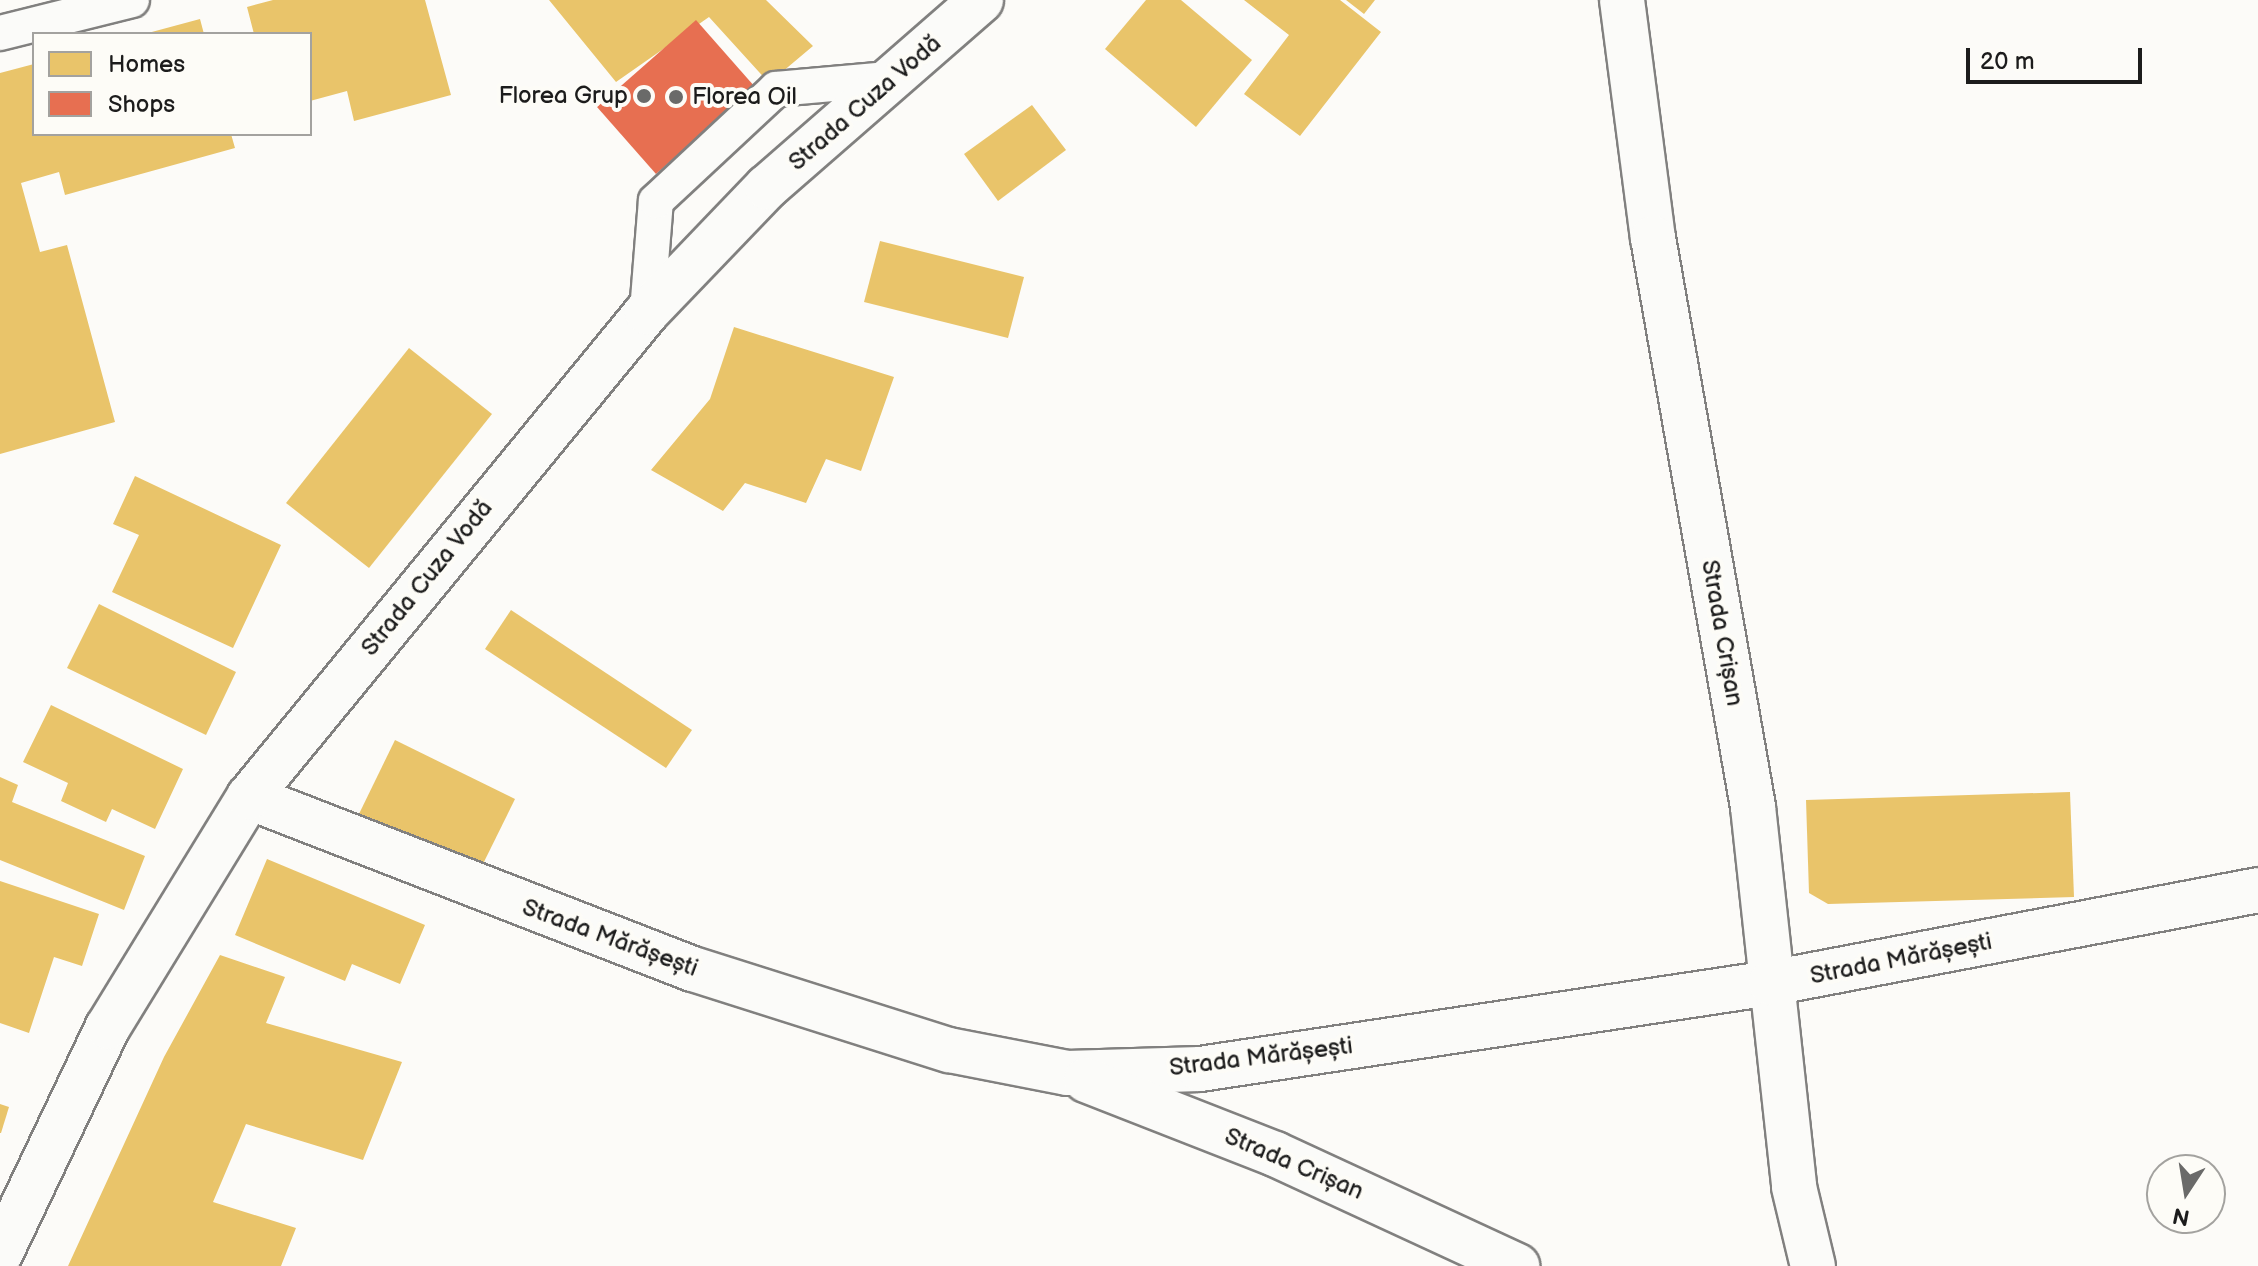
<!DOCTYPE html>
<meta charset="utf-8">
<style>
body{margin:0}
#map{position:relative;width:2258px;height:1266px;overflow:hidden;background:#fcfbf8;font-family:"Balsamiq Sans",sans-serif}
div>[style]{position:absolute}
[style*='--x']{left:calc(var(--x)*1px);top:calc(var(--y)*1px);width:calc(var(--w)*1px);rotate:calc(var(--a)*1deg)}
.homes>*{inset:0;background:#e9c46a}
.shops>*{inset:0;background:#e76f51}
.roads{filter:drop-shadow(2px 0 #81807f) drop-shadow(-2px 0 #81807f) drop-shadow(0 2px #81807f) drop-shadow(0 -2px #81807f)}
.lane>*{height:34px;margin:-17px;padding:0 17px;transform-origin:17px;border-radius:17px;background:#fbfbf9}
.street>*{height:44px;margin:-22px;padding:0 22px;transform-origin:22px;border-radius:22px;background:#fbfbf9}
.primary>*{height:44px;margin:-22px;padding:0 22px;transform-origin:22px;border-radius:22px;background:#fbfbf9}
.dots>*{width:22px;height:22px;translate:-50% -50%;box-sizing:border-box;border:4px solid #fdfcf7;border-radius:50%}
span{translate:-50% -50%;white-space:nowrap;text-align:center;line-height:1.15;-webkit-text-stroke:8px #fdfcf7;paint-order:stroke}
.poi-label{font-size:24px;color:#1c1c1c}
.right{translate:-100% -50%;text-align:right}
.left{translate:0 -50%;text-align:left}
.street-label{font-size:24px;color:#1c1c1c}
.legend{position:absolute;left:32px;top:32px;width:280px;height:104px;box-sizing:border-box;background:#fdfcf7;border:2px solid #a3a29f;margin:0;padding:10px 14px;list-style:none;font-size:24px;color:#1c1c1c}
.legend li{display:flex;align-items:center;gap:16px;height:40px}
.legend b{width:40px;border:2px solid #a3a29f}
.north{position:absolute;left:2146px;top:1154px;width:80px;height:80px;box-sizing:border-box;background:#fdfcf7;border:2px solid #a3a29f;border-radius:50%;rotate:192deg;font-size:22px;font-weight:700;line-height:32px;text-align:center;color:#1c1c1c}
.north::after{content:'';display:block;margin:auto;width:28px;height:36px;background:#6a6a69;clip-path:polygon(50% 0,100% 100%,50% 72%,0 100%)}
.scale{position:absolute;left:1966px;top:48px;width:176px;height:36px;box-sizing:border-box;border:4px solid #1c1c1c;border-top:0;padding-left:10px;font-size:24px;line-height:28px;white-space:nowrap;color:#1c1c1c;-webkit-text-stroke:6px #fdfcf7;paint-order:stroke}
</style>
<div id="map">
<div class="homes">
<i style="clip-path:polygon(273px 0,425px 0,451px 95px,354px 121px,347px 91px,310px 101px,310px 34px,254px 34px,247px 7px)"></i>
<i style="clip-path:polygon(549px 0,766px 0,813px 46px,769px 83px,709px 17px,616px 82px)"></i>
<i style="clip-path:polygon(1146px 0,1181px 0,1252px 60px,1196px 127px,1105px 49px)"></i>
<i style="clip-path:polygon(1244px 0,1340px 0,1381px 32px,1300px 136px,1244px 94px,1289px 35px)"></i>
<i style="clip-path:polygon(1346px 0,1375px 0,1364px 14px)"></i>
<i style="clip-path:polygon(200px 19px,204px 34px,148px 34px,148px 33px)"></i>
<i style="clip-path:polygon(34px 64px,34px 134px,231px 134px,235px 148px,65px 195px,59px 172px,21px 183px,40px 252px,67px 245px,115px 422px,0 454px,0 73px)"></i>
<i style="clip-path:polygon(1032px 105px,1066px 150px,998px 201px,964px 154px)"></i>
<i style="clip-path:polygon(880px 241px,1024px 277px,1008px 338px,864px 302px)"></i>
<i style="clip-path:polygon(734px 327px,894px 377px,861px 471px,826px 459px,806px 503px,745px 483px,723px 511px,651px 470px,710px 399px)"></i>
<i style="clip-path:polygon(409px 348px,492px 414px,369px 568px,286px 503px)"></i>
<i style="clip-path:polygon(135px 476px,281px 545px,233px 648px,112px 592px,139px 535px,113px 524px)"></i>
<i style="clip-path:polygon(99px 604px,236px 672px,206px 735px,67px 668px)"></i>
<i style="clip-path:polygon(511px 610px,692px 730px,666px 768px,485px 649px)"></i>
<i style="clip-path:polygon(51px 705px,183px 769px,155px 829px,112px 809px,106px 822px,61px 801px,68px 783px,23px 762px)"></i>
<i style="clip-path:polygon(395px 740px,515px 799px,477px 876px,357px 818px)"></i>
<i style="clip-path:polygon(0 777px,18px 785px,12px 802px,145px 856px,124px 910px,0 860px)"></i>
<i style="clip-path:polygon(2070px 792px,2074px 897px,1828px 904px,1809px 893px,1806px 800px)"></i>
<i style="clip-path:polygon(267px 859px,425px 925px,400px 984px,352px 964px,345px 981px,235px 935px)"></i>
<i style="clip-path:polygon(0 881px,99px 914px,82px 966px,54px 957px,29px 1033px,0 1023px)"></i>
<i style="clip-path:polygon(220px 955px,285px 977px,266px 1023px,402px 1062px,363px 1160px,246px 1124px,213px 1202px,296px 1228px,281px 1266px,68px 1266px,164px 1057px)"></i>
<i style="clip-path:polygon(0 1104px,9px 1107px,1px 1133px,0 1133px)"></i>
</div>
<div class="shops">
<i style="clip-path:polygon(696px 20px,755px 87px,656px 174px,597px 107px)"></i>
</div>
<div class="roads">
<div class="lane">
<i style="--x:0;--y:33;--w:136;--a:-14"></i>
<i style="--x:647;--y:312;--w:111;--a:-85.4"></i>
<i style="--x:656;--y:201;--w:164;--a:-43"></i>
<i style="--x:776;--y:89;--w:113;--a:-5.1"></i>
</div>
<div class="street">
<i style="--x:1622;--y:0;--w:240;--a:82.6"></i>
<i style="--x:1653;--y:238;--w:578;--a:80.03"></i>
<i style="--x:1753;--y:807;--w:382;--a:83.8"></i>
<i style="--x:1794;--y:1187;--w:81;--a:76.5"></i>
<i style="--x:249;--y:797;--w:476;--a:21.2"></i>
<i style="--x:693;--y:969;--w:269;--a:17.6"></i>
<i style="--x:949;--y:1050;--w:120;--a:11"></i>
<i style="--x:1067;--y:1073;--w:133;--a:-1.7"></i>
<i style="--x:1200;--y:1069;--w:577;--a:-8.57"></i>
<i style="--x:1771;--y:983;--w:496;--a:-10.8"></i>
<i style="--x:1086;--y:1080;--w:203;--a:21.4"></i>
<i style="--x:1275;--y:1154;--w:267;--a:24.8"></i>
</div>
<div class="primary">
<i style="--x:0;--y:1254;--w:251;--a:-64.6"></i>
<i style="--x:108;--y:1027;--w:270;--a:-58.5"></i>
<i style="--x:249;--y:797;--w:627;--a:-50.63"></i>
<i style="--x:647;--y:312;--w:173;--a:-46.2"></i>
<i style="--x:767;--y:187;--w:284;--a:-41.1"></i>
</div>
</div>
<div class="dots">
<i style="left:644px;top:96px;background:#6a6a69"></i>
<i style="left:676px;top:97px;background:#6a6a69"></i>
</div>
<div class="poi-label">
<span class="right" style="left:628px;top:96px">Florea Grup</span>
<span class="left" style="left:692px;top:97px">Florea Oil</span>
</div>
<div class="street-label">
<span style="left:865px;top:103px;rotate:-41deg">Strada Cuza Vodă</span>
<span style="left:427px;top:578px;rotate:-51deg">Strada Cuza Vodă</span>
<span style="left:1722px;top:633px;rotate:80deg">Strada Crișan</span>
<span style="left:610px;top:938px;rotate:20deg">Strada Mărășești</span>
<span style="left:1901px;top:959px;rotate:-11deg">Strada Mărășești</span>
<span style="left:1261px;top:1057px;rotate:-7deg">Strada Mărășești</span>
<span style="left:1294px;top:1164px;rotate:23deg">Strada Crișan</span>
</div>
<ul class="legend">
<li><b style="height:22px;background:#e9c46a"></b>Homes</li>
<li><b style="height:22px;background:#e76f51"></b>Shops</li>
</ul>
<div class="north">N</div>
<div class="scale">20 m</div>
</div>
